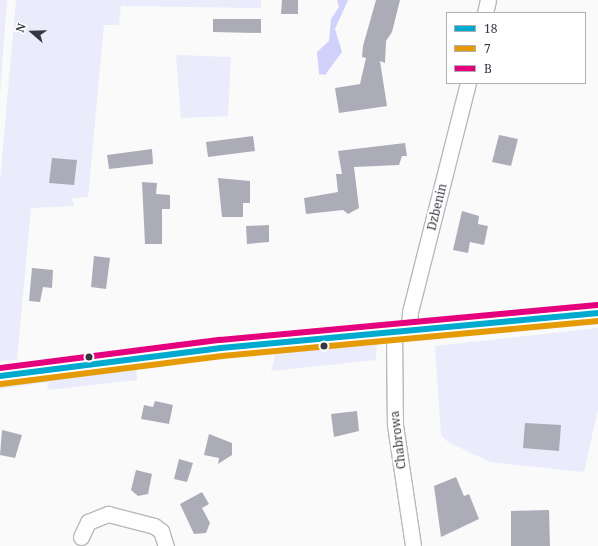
<!DOCTYPE html>
<style>
body{margin:0}
#map{position:relative;width:598px;height:546px;overflow:hidden;background:#fafafa;font-family:"Noto Serif",serif}
div>[style]{position:absolute}
[style*='--x']{left:calc(var(--x)*1px);top:calc(var(--y)*1px);width:calc(var(--w)*1px);rotate:calc(var(--a)*1deg)}
.green>*{inset:0;background:#eaebfb}
.water>*{inset:0;background:#d0d2fb}
.building>*{inset:0;background:#acacb9}
.roads{filter:drop-shadow(1px 0 #b8b9bd) drop-shadow(-1px 0 #b8b9bd) drop-shadow(0 1px #b8b9bd) drop-shadow(0 -1px #b8b9bd)}
.minor>*{height:15px;margin:-7.5px;padding:0 7.5px;transform-origin:7.5px;border-radius:7.5px;background:#fefefe}
.bus-1>*{height:6px;margin:-3px;padding:0 3px;transform-origin:3px;border-radius:3px;background:#00a9ce}
.bus-2>*{height:6px;margin:-3px;padding:0 3px;transform-origin:3px;border-radius:3px;background:#e49b06}
.bus-3>*{height:6px;margin:-3px;padding:0 3px;transform-origin:3px;border-radius:3px;background:#e5007d}
.dots>*{width:11px;height:11px;translate:-50% -50%;box-sizing:border-box;border:2px solid #fff;border-radius:50%}
span{translate:-50% -50%;white-space:nowrap;text-align:center;line-height:1.15;-webkit-text-stroke:4px #fff;paint-order:stroke}
.street-label{font-size:12px;color:#363641}
.legend{position:absolute;left:446px;top:12px;width:140px;height:72px;box-sizing:border-box;background:#fff;border:1px solid #afafb3;margin:0;padding:5px 7px;list-style:none;font-size:12px;color:#363641}
.legend li{display:flex;align-items:center;gap:8px;height:20px}
.legend b{width:20px;border:1px solid #afafb3}
.north{position:absolute;left:12px;top:12px;width:40px;height:40px;-webkit-text-stroke:3px #fff;paint-order:stroke;rotate:290deg;font-size:11px;font-weight:700;line-height:16px;text-align:center;color:#363641}
.north::after{content:'';display:block;margin:auto;width:14px;height:18px;background:#363641;clip-path:polygon(50% 0,100% 100%,50% 72%,0 100%)}
</style>
<div id="map">
<div class="green">
<i style="clip-path:polygon(0 0,7px 0,0 93px)"></i>
<i style="clip-path:polygon(16px 0,261px 0,261px 8px,121px 6px,119px 25px,104px 25px,88px 197px,72px 198px,74px 206px,31px 208px,17px 360px,0 361px,0 181px)"></i>
<i style="clip-path:polygon(176px 55px,231px 57px,228px 116px,181px 118px)"></i>
<i style="clip-path:polygon(598px 328px,598px 409px,584px 472px,490px 462px,448px 442px,441px 435px,435px 346px)"></i>
<i style="clip-path:polygon(377px 337px,376px 360px,271px 371px,277px 348px)"></i>
<i style="clip-path:polygon(136px 364px,137px 380px,47px 390px,49px 382px,0 389px,0 383px)"></i>
</div>
<div class="water">
<i style="clip-path:polygon(337px 0,348px 0,335px 29px,342px 52px,325px 75px,319px 74px,317px 52px,329px 41px,331px 19px,339px 7px)"></i>
</div>
<div class="building">
<i style="clip-path:polygon(282px 0,298px 0,298px 14px,281px 14px)"></i>
<i style="clip-path:polygon(376px 0,400px 0,392px 32px,386px 41px,385px 63px,380px 61px,387px 106px,339px 113px,335px 88px,360px 84px,366px 58px,362px 57px,363px 46px)"></i>
<i style="clip-path:polygon(213px 19px,261px 19px,261px 33px,213px 32px)"></i>
<i style="clip-path:polygon(499px 135px,518px 139px,511px 166px,492px 162px)"></i>
<i style="clip-path:polygon(253px 136px,255px 151px,208px 157px,206px 142px)"></i>
<i style="clip-path:polygon(405px 143px,407px 156px,402px 156px,399px 165px,354px 167px,359px 208px,348px 214px,343px 210px,306px 214px,304px 198px,338px 192px,336px 174px,342px 174px,338px 151px)"></i>
<i style="clip-path:polygon(152px 149px,153px 164px,109px 169px,107px 155px)"></i>
<i style="clip-path:polygon(52px 158px,77px 160px,74px 185px,49px 183px)"></i>
<i style="clip-path:polygon(218px 178px,250px 181px,250px 203px,243px 203px,243px 217px,222px 217px)"></i>
<i style="clip-path:polygon(142px 182px,157px 183px,156px 194px,170px 195px,170px 209px,162px 209px,162px 244px,145px 244px)"></i>
<i style="clip-path:polygon(462px 211px,479px 216px,478px 224px,488px 226px,484px 245px,470px 242px,468px 253px,453px 250px)"></i>
<i style="clip-path:polygon(269px 225px,269px 242px,247px 244px,246px 226px)"></i>
<i style="clip-path:polygon(94px 256px,110px 258px,106px 289px,91px 287px)"></i>
<i style="clip-path:polygon(32px 268px,53px 270px,52px 288px,43px 287px,40px 302px,29px 301px)"></i>
<i style="clip-path:polygon(155px 401px,173px 405px,169px 424px,141px 419px,144px 405px,153px 407px)"></i>
<i style="clip-path:polygon(357px 411px,359px 431px,334px 437px,331px 414px)"></i>
<i style="clip-path:polygon(525px 423px,561px 425px,559px 451px,523px 448px)"></i>
<i style="clip-path:polygon(2px 430px,22px 435px,15px 458px,0 455px)"></i>
<i style="clip-path:polygon(209px 434px,232px 443px,232px 455px,218px 464px,219px 458px,204px 455px)"></i>
<i style="clip-path:polygon(179px 459px,193px 463px,187px 482px,174px 479px)"></i>
<i style="clip-path:polygon(136px 470px,152px 474px,148px 494px,138px 496px,131px 490px)"></i>
<i style="clip-path:polygon(456px 477px,464px 496px,469px 494px,479px 519px,441px 537px,434px 486px)"></i>
<i style="clip-path:polygon(202px 492px,209px 504px,202px 508px,210px 523px,206px 533px,194px 534px,180px 504px)"></i>
<i style="clip-path:polygon(549px 510px,550px 546px,511px 546px,511px 511px)"></i>
</div>
<div class="roads">
<div class="minor">
<i style="--x:485;--y:13;--w:13;--a:-77"></i>
<i style="--x:409;--y:331;--w:19;--a:-87"></i>
<i style="--x:410;--y:312;--w:236;--a:-75.8"></i>
<i style="--x:394;--y:333;--w:92;--a:89.4"></i>
<i style="--x:395;--y:425;--w:122;--a:81.5"></i>
<i style="--x:0;--y:376;--w:223;--a:-7.2"></i>
<i style="--x:221;--y:348;--w:379;--a:-5.3"></i>
<i style="--x:81;--y:537;--w:17;--a:-65"></i>
<i style="--x:88;--y:522;--w:22;--a:-22"></i>
<i style="--x:108;--y:514;--w:48;--a:14.6"></i>
<i style="--x:154;--y:526;--w:9;--a:36"></i>
<i style="--x:161;--y:531;--w:16;--a:72"></i>
</div>
</div>
<div class="bus-1">
<i style="--x:0;--y:376;--w:223;--a:-7.2"></i>
<i style="--x:221;--y:348;--w:379;--a:-5.3"></i>
</div>
<div class="bus-2">
<i style="--x:1;--y:384;--w:223;--a:-7.2"></i>
<i style="--x:222;--y:356;--w:378;--a:-5.3"></i>
</div>
<div class="bus-3">
<i style="--x:0;--y:368;--w:222;--a:-7.3"></i>
<i style="--x:220;--y:340;--w:379;--a:-5.3"></i>
</div>
<div class="dots">
<i style="left:324px;top:346px;background:#363641"></i>
<i style="left:89px;top:357px;background:#363641"></i>
</div>
<div class="street-label">
<span style="left:437px;top:207px;rotate:-76deg">Dzbenin</span>
<span style="left:398px;top:440px;rotate:-97deg">Chabrowa</span>
</div>
<ul class="legend">
<li><b style="height:5px;background:#00a9ce"></b>18</li>
<li><b style="height:5px;background:#e49b06"></b>7</li>
<li><b style="height:5px;background:#e5007d"></b>B</li>
</ul>
<div class="north">N</div>
</div>
